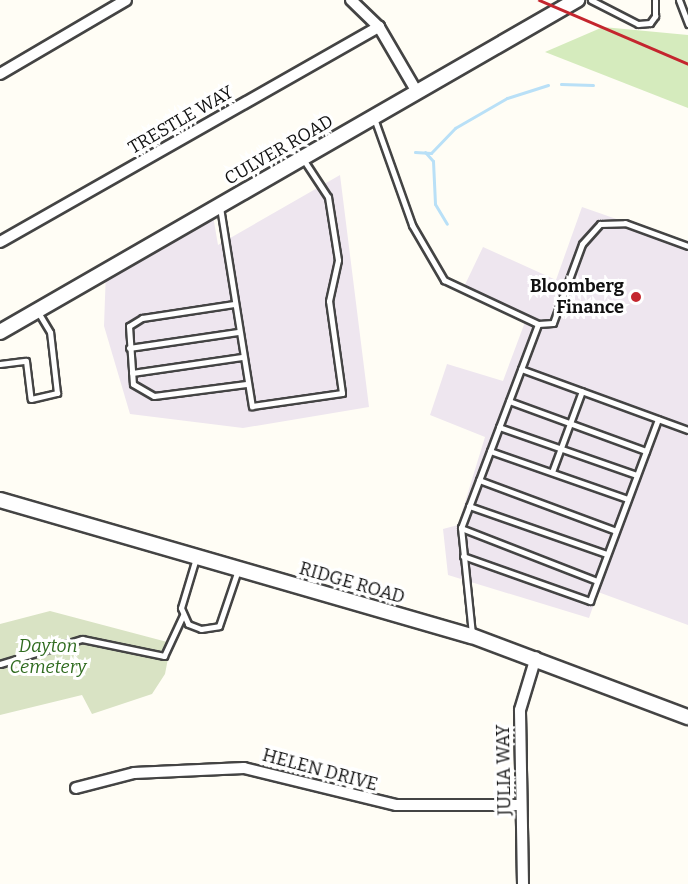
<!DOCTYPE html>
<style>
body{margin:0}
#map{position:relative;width:688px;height:884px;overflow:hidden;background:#fffdf5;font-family:Bitter,serif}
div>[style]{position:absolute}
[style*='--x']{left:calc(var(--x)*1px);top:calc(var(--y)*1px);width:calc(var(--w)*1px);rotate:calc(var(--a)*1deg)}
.industrial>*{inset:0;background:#eee6ef}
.green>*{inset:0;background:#d5ebbd}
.cemetery>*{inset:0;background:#d9e3c4}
.stream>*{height:3px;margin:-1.5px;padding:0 1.5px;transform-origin:1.5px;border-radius:1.5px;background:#b9e0f7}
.roads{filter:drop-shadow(2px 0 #444) drop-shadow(-2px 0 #444) drop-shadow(0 2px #444) drop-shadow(0 -2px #444)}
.service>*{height:5px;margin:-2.5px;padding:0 2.5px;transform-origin:2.5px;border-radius:2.5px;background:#fff}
.minor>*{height:10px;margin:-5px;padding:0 5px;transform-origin:5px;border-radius:5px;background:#fff}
.tertiary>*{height:14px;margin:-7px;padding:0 7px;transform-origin:7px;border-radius:7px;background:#fff}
.rail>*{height:3px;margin:-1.5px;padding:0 1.5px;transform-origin:1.5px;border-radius:1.5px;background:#c4262e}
.dots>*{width:16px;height:16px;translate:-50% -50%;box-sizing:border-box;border:3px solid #fff;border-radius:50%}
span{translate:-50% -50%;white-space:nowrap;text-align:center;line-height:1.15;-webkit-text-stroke:6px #fff;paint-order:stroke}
.street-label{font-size:18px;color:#111}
.poi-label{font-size:18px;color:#111;font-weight:700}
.right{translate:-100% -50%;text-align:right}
.park-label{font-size:18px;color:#2f6b1f;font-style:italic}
</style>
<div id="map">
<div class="industrial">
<i style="clip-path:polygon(340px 175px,369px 407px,243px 428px,130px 414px,104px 326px,106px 270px,212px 210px,218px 245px)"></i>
<i style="clip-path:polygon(582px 207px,688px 244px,688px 625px,598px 592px,589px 618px,448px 575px,443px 529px,458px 525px,485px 437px,430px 415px,447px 364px,503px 381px,525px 322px,462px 291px,483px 247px,556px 280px)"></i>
</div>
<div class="green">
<i style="clip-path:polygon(603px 27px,688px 35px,688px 108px,545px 52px)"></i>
</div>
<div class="cemetery">
<i style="clip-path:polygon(50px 611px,171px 643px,165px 674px,152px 694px,92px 714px,82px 695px,0 715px,0 624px)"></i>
</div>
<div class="stream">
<i style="--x:561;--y:84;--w:32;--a:2"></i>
<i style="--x:415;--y:152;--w:16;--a:4"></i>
<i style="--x:431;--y:153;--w:35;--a:-46"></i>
<i style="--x:455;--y:128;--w:60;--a:-30"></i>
<i style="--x:507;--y:98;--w:43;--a:-17.6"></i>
<i style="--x:425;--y:152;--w:12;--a:48"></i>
<i style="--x:433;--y:161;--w:43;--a:87.3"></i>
<i style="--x:435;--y:204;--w:23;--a:59"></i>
</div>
<div class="roads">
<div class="service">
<i style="--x:591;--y:0;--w:53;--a:27.1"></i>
<i style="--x:638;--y:24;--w:12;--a:-5"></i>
<i style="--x:650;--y:23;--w:9;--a:-54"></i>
<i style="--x:655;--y:16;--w:16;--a:-90"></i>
<i style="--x:679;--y:0;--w:26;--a:69"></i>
<i style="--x:374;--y:118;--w:114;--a:70.4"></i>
<i style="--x:412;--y:225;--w:64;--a:59.8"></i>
<i style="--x:444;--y:280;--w:104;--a:25.1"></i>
<i style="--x:538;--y:324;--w:15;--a:-4"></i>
<i style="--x:553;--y:323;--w:84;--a:-69.8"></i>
<i style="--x:582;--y:244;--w:27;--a:-48"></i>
<i style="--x:600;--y:224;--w:25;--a:-2"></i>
<i style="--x:625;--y:223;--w:67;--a:20.1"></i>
<i style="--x:220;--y:207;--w:202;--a:80.9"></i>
<i style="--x:252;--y:406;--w:91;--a:-8.2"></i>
<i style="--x:342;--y:393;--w:93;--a:-98"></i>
<i style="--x:329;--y:301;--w:42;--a:-77.6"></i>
<i style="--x:338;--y:260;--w:64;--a:-99"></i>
<i style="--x:328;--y:197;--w:45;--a:-123.3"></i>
<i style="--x:234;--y:304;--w:93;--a:171.3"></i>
<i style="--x:142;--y:318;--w:15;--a:148"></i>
<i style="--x:129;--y:326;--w:58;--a:86.1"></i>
<i style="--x:133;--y:384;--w:24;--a:30"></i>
<i style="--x:154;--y:396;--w:93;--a:-7.4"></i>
<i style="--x:129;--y:348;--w:110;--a:-8.4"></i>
<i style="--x:0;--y:364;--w:26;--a:-7"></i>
<i style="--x:26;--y:361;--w:38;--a:83"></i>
<i style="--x:31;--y:399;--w:27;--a:-13"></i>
<i style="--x:57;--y:393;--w:61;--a:-96.5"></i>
<i style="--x:50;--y:332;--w:23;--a:-121"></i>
<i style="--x:521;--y:369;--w:178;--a:20.1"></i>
<i style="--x:132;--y:373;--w:111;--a:-8.3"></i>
<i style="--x:509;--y:401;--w:146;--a:20.1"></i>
<i style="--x:499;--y:427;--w:146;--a:19.2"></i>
<i style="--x:490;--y:451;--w:146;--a:19.2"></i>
<i style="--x:552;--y:472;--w:86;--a:-69.7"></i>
<i style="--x:479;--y:480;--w:146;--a:20.4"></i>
<i style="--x:469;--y:506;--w:146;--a:19.2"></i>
<i style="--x:461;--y:528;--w:146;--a:21.3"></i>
<i style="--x:463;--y:556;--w:135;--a:19.5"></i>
<i style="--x:590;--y:601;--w:194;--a:-69.5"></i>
<i style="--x:196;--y:558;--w:52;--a:106.7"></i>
<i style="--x:181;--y:608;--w:17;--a:66"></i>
<i style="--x:188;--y:624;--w:14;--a:21"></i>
<i style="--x:201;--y:629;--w:18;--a:-9"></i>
<i style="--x:219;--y:626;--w:59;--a:-71.3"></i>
<i style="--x:472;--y:634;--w:107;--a:-95.9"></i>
<i style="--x:461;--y:528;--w:218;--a:-69.3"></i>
<i style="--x:0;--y:664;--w:86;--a:-17"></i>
<i style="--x:82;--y:639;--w:84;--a:11.7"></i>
<i style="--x:164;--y:656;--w:45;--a:-65.1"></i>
</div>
<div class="minor">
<i style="--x:351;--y:0;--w:39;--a:44"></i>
<i style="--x:379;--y:27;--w:75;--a:59.7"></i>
<i style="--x:0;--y:74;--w:146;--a:-30.4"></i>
<i style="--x:0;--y:242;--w:436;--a:-29.6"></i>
<i style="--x:76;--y:788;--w:60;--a:-14.5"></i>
<i style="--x:134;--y:773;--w:110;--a:-2.6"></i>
<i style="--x:244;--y:768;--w:156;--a:13.7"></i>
<i style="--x:396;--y:805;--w:125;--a:0"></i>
<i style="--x:523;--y:884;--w:174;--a:-91"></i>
<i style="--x:520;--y:710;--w:55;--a:-73.2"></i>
</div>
<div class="tertiary">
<i style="--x:0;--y:332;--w:666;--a:-29.92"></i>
<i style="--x:0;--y:500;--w:491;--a:16.1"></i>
<i style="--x:472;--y:636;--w:231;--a:20.6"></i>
</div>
</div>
<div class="rail">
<i style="--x:539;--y:0;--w:162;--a:23.2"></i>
</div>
<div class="dots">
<i style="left:636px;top:297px;background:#c4262e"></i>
</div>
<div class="street-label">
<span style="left:181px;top:120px;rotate:-30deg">TRESTLE WAY</span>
<span style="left:279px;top:150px;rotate:-30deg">CULVER ROAD</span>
<span style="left:352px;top:583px;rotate:16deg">RIDGE ROAD</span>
<span style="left:320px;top:770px;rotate:15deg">HELEN DRIVE</span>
<span style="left:504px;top:770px;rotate:-91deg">JULIA WAY</span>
</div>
<div class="poi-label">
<span class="right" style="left:624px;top:297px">Bloomberg<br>Finance</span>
</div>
<div class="park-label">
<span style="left:48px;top:657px">Dayton<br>Cemetery</span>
</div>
</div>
